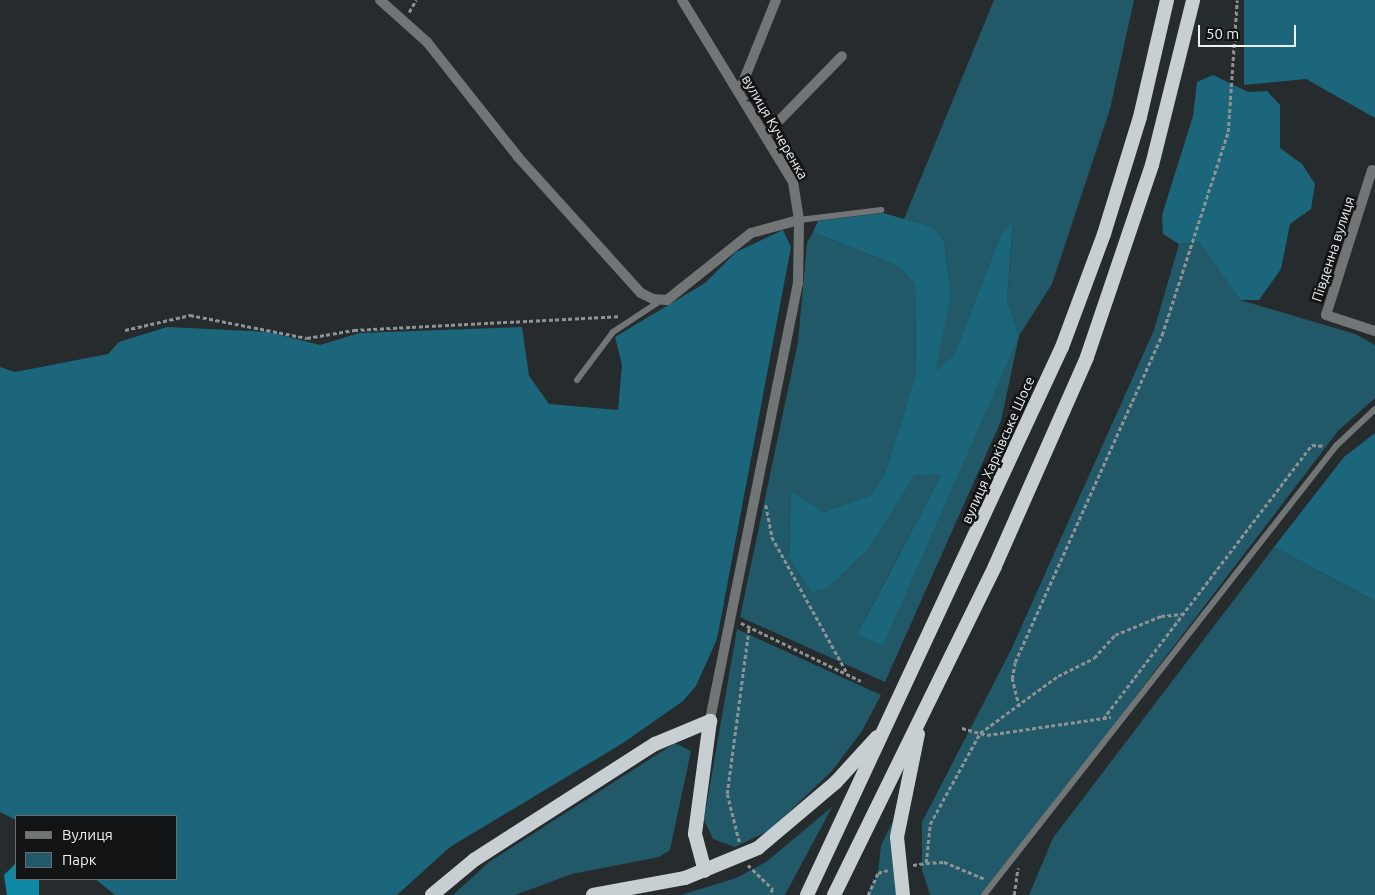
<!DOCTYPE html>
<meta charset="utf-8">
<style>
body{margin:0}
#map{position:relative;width:1375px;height:895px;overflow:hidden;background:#262b2d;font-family:Ubuntu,sans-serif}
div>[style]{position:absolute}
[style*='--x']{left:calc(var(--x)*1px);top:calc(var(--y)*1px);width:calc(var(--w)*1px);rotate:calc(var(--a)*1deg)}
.green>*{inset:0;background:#225968}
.forest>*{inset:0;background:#1b667a}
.water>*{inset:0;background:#0e88a3}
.path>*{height:2.5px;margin-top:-1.25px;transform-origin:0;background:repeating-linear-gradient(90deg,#8e9294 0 4px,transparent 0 6.5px)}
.service>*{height:6px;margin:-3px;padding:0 3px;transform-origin:3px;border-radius:3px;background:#727576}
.minor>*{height:10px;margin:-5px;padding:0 5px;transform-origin:5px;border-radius:5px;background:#727576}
.trunk>*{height:14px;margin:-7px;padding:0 7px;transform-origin:7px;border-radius:7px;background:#c8cfd2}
span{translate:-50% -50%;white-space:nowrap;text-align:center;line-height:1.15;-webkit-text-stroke:5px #111314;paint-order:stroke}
.street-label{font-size:14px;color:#ecf0f1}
.legend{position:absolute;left:15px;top:815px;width:162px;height:65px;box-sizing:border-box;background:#111314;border:1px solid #696b6c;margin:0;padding:6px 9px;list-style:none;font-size:15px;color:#ecf0f1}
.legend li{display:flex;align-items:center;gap:10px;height:25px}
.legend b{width:25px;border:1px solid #696b6c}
.scale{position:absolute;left:1198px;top:25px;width:98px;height:22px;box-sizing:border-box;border:2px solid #ecf0f1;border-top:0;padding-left:6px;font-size:15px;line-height:18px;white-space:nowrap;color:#ecf0f1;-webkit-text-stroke:4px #111314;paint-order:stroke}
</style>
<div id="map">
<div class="green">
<i style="clip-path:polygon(994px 0,1134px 0,1110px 109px,1052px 284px,1019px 336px,1001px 421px,885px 682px,740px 617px,798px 342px,807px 243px,813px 232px,898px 266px,915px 284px,916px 374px,885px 473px,871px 495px,824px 512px,791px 491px,789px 557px,871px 546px,915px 473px,941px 475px,857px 634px,1019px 336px,1007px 300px,1013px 223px,1000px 237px,954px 355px,934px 372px,951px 296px,944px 242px,933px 227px,904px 219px)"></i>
<i style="clip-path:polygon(1199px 242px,1240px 300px,1355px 334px,1375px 345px,1375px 398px,1338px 431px,984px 895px,930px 895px,922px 870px,922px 822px,1011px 650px,1154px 330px,1179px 244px)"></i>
<i style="clip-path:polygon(1274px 547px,1375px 601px,1375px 895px,1029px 895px,1053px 838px)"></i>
<i style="clip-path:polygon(737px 629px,881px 695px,862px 731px,832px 771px,770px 830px,735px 847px,713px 839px,704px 820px)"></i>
<i style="clip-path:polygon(675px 743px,691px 751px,670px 850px,659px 857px,572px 874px,515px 895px,453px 895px,489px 862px)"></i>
<i style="clip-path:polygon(832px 807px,785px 895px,681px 895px,736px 878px,766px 862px)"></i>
<i style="clip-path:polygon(893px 821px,899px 895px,867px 895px,878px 873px,881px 846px)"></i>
</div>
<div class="forest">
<i style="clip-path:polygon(1244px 0,1375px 0,1375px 118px,1306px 79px,1244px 85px)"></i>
<i style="clip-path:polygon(1213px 75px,1248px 92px,1267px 91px,1280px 105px,1280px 148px,1302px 164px,1315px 184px,1311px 209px,1290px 224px,1281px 269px,1259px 300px,1240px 300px,1199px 242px,1179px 244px,1163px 234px,1162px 215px,1193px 116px,1197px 82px)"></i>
<i style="clip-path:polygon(883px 213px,933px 227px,944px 242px,951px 296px,935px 371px,954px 355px,1000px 237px,1013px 221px,1007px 300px,1019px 336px,883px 645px,857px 635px,941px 475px,915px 474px,871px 546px,826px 589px,812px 592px,789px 557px,791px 491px,824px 512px,871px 495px,885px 473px,916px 374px,915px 284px,898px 266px,813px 232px,818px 221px)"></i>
<i style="clip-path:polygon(783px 230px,791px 247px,717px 639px,696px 686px,683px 701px,623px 743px,450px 847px,397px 895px,115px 895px,95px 879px,176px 879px,176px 816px,16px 816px,16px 820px,0 812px,0 367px,15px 372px,108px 354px,119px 342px,167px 327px,269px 332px,320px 345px,359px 333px,522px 327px,529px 376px,549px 404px,618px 410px,622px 365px,615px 337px,705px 283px,736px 252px)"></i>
<i style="clip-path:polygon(1375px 433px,1375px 601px,1274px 547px,1344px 457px)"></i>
</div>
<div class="water">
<i style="clip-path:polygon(16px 863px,16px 879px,39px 879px,39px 895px,7px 895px,4px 875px)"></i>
</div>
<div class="path">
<i style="--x:409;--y:12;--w:14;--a:-60"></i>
<i style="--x:125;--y:330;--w:67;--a:-13"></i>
<i style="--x:190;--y:315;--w:119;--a:11.1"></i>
<i style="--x:307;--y:338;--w:48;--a:-9.7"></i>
<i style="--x:354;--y:330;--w:265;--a:-3"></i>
<i style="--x:766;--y:505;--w:33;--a:79"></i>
<i style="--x:772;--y:537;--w:155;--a:61.1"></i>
<i style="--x:741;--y:623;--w:133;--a:25.8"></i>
<i style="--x:1019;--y:707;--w:29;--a:-104"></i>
<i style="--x:1012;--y:679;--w:17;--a:-80"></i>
<i style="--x:1015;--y:662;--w:359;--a:-65.8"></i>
<i style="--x:1162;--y:335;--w:213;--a:-72"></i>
<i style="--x:1228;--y:132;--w:132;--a:-86.1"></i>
<i style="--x:1103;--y:719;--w:345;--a:-52.7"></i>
<i style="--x:1312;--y:445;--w:13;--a:4"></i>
<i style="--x:962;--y:728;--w:26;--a:16"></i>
<i style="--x:987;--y:735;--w:125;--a:-8.3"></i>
<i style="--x:739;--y:842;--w:49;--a:-104"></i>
<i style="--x:727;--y:794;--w:168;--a:-82.5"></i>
<i style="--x:926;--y:863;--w:18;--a:-3"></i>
<i style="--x:944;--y:862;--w:44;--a:22.5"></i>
<i style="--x:748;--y:865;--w:35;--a:44"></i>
<i style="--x:773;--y:889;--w:7;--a:117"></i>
<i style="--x:913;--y:865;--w:13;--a:-9"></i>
<i style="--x:926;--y:863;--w:39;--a:-84"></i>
<i style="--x:930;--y:824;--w:104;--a:-61.2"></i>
<i style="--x:980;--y:733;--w:97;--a:-36.2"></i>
<i style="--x:1058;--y:676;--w:40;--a:-26.6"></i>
<i style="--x:1094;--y:658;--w:31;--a:-48"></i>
<i style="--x:1115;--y:635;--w:50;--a:-22.4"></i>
<i style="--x:1161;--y:616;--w:22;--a:-5"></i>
<i style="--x:868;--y:895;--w:24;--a:-66"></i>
<i style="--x:878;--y:873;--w:10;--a:-17"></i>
<i style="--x:1014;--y:895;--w:27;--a:-82"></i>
</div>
<div class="service">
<i style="--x:799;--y:220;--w:83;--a:-7"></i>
<i style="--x:577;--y:380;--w:60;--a:-53.1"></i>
<i style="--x:613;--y:332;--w:56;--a:-33.4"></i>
<i style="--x:984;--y:895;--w:571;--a:-51.9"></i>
<i style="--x:1336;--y:446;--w:54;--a:-43.5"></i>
</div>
<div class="minor">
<i style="--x:380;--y:0;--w:63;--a:41.8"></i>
<i style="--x:427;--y:42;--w:147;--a:51.6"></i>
<i style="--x:518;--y:157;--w:183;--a:47.9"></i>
<i style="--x:641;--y:293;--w:13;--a:27"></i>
<i style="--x:653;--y:299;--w:14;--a:4"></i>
<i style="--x:667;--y:300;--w:107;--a:-38.6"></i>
<i style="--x:751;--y:233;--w:50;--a:-15.2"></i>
<i style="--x:682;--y:0;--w:213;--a:58.6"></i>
<i style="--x:793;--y:182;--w:38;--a:81"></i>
<i style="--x:799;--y:220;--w:63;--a:90.9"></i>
<i style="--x:798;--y:283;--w:447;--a:101.4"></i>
<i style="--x:739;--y:92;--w:99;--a:-68.1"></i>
<i style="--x:765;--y:135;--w:110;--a:-45.7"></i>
<i style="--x:1372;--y:170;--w:152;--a:107.6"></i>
<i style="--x:1326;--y:315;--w:52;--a:18.1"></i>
</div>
<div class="trunk">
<i style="--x:432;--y:895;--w:55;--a:-39.8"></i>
<i style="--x:474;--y:860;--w:215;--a:-32.7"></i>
<i style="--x:655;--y:744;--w:60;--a:-22.7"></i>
<i style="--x:710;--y:721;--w:114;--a:97.6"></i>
<i style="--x:695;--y:834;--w:38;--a:75"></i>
<i style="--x:593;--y:895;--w:94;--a:-10.5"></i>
<i style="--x:685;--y:878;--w:79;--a:-22.3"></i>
<i style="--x:758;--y:848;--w:102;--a:-40.2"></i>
<i style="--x:836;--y:782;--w:61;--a:-47.7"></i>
<i style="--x:807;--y:895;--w:604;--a:-65.05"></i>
<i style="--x:1062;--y:347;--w:121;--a:-69.6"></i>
<i style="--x:1104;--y:234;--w:122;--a:-72.9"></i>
<i style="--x:1140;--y:117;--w:120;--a:-77"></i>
<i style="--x:834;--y:895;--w:366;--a:-63.9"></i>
<i style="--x:995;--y:566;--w:228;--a:-66.2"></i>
<i style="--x:1087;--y:357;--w:203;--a:-71.3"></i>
<i style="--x:1152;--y:165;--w:170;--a:-76"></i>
<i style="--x:903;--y:895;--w:58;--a:-95.9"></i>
<i style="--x:897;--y:837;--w:105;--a:-78.5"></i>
</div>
<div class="street-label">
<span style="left:775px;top:127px;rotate:60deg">вулиця Кучеренка</span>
<span style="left:1333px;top:249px;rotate:-72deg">Південна вулиця</span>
<span style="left:998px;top:450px;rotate:-66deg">вулиця Харківське Шосе</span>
</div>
<ul class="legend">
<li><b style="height:6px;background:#727576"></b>Вулиця</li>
<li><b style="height:14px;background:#225968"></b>Парк</li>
</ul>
<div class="scale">50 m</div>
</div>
